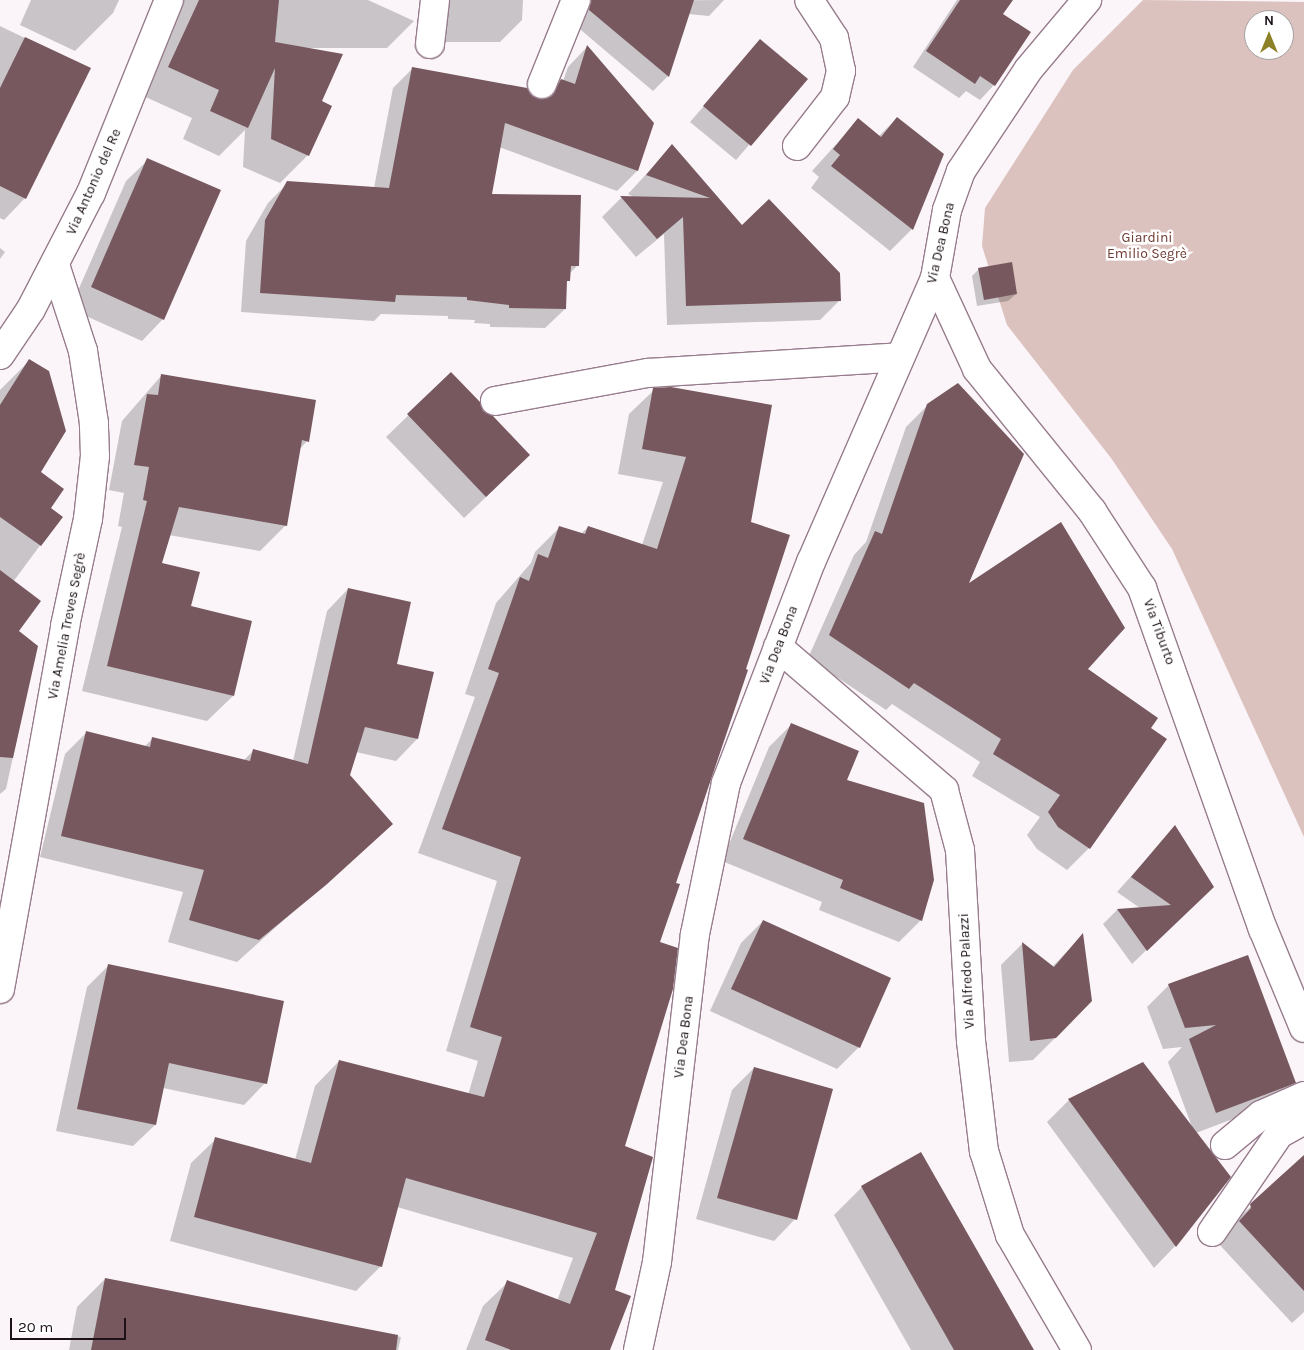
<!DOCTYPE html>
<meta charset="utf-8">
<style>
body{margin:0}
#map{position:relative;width:1304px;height:1350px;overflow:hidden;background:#fbf5f9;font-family:Karla,sans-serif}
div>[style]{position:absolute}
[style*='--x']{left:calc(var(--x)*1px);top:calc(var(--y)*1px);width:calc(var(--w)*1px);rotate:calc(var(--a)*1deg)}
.green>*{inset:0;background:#dbc2be}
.shadow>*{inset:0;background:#0003}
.building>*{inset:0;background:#77585f}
.roads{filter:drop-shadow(1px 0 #977c8d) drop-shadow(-1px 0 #977c8d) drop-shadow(0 1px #977c8d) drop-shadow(0 -1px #977c8d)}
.minor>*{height:28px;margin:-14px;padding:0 14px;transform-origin:14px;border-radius:14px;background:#fff}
span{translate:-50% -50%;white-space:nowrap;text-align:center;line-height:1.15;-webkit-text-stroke:5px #fff;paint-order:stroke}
.street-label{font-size:14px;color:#1c1218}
.park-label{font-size:14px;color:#6f3932}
.north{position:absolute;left:1244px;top:10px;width:50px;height:50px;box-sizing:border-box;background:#fff;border:1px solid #a4a0a3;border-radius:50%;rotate:0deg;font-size:14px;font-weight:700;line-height:20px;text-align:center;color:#1c1218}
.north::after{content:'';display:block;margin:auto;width:18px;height:22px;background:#8d8128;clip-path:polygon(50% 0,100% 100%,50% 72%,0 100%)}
.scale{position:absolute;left:10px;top:1318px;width:116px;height:22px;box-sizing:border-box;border:2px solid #1c1218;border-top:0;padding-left:6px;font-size:15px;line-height:18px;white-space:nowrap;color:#1c1218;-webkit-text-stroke:4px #fff;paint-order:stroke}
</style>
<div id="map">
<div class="green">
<i style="clip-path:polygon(evenodd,1143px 0,1304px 2px,1304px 837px,1172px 549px,1111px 458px,1007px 325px,982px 246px,985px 208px,1073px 70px,1143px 0,1254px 20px,1284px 20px,1284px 50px,1254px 50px,1254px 20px)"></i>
</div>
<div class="shadow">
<i style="clip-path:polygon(31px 0,119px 0,113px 13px,75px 51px,20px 25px)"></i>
<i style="clip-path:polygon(184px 0,368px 0,414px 21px,387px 48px,308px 48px,320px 101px,308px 155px,280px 183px,243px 167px,245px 130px,219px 156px,183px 139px,192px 118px,141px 95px)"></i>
<i style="clip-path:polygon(435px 0,523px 0,522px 20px,500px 42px,432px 42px)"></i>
<i style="clip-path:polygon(724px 0,709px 16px,688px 14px,668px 76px,653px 91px,575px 25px,577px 16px,592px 1px)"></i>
<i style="clip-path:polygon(957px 0,1001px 0,994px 85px,980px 100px,966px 91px,959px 98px,913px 67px)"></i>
<i style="clip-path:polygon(0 26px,89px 69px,25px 198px,4px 220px,0 218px)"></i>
<i style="clip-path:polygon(760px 41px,806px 79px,736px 160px,690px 122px)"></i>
<i style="clip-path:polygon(587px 47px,652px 123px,637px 171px,617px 191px,499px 147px,491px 195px,578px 265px,569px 274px,565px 285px,565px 309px,545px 328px,490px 327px,490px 324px,474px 323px,475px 320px,448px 319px,448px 316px,381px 314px,374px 321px,241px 312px,246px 241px,268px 203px,288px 183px,374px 188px,393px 88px,413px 68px,541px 100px,563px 81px,568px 67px)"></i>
<i style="clip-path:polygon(897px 118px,942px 155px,912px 229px,890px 251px,811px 188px,819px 177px,812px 171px,858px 120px,879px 136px)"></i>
<i style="clip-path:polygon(672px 146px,742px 227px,840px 300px,820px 320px,667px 325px,664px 234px,636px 257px,602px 217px,621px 198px,636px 198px,628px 194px)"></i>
<i style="clip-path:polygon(148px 160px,163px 319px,142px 341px,70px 309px,126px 181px)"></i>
<i style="clip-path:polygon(0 248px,5px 252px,0 259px)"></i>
<i style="clip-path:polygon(979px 269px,1016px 294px,1008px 301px,977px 306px,972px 276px)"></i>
<i style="clip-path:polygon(29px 361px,39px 472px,49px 508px,61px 517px,13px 582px,17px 631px,37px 646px,6px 789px,0 794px,0 390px)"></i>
<i style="clip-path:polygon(451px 374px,507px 477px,464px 518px,386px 437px)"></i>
<i style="clip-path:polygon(161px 376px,307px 441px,299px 450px,286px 525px,260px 551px,169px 535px,160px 564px,190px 607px,233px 696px,207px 721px,82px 691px,122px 527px,118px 526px,124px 493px,109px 490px,122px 421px)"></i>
<i style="clip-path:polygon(654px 390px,771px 406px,674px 883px,658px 943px,624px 1147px,608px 1350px,466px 1350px,483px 1306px,508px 1282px,557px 1301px,573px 1258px,397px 1207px,381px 1266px,356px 1291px,170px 1241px,191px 1163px,216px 1139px,295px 1160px,315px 1086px,339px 1061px,468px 1095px,478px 1061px,446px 1051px,497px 881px,418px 853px,475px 697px,465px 694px,496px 603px,531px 563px,535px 552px,560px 527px,581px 534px,588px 527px,642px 545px,663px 482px,618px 474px,629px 414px)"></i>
<i style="clip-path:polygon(928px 405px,967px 586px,1086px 669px,1149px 728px,1089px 848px,1067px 870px,1037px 849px,1027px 835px,1040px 817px,972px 776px,980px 762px,892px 704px,886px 710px,808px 658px,854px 555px,866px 542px,906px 427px)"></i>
<i style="clip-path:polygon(348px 589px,395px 665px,417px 739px,396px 761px,356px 752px,349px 775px,391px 824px,237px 962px,168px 942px,183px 892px,40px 857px,65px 754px,87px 732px,144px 747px,153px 738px,244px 760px,253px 751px,293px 761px,327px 611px)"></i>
<i style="clip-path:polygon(791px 725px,845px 781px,921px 920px,899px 942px,819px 910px,822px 902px,722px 861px,769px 747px)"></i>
<i style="clip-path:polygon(1175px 827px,1197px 901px,1132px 964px,1103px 924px,1117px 910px,1140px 908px,1117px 892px)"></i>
<i style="clip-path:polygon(763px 921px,859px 1047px,837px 1069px,710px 1011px,741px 943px)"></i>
<i style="clip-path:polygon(1082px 936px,1055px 1038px,1033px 1060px,1009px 1062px,1001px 965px,1022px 944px,1052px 967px)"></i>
<i style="clip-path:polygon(108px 966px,265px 1083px,244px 1105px,163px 1088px,155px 1125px,133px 1146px,56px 1131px,87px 987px)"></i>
<i style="clip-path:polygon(1169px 985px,1294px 1082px,1272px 1104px,1196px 1133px,1229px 1177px,1175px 1246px,1154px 1268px,1047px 1122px,1069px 1100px,1142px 1063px,1192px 1127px,1168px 1062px,1182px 1047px,1163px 1049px,1147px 1007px)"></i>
<i style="clip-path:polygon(754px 1068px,795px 1219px,774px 1241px,696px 1219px,732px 1090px)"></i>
<i style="clip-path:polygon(1304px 1157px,1304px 1312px,1292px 1323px,1218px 1243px,1230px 1230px,1229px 1227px)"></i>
<i style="clip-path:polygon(862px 1187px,1032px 1350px,911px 1350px,834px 1215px)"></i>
<i style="clip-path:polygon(105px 1279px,401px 1337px,398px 1350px,69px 1350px,77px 1307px)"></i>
</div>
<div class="building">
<i style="clip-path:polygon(199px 0,279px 0,275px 42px,343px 54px,322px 101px,332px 106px,309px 156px,271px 139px,275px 68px,248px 128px,210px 111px,219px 90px,168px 67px)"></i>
<i style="clip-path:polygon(591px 0,694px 0,669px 77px,589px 10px)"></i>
<i style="clip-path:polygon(960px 0,1013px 0,1003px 14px,1031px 32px,995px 86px,980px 76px,975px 84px,926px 51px)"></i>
<i style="clip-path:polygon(25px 37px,91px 68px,26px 199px,0 186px,0 88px)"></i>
<i style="clip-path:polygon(760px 39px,808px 79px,751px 146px,703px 106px)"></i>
<i style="clip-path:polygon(587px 45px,654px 123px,638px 171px,505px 123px,492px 194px,581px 195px,579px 266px,571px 266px,570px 281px,567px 281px,566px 309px,509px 308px,509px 305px,467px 300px,467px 297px,396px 295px,395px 302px,260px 293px,265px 220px,287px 181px,389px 188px,412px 67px,527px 88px,536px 98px,544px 99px,552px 96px,561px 79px,575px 84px)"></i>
<i style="clip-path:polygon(897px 117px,944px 154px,913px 230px,831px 166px,840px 155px,833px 149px,858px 118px,881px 137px)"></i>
<i style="clip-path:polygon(672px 144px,742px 225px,769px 199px,840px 273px,841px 301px,686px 306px,683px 217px,657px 239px,620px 196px,710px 198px,646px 175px)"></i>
<i style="clip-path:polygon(147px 158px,221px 190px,164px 320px,91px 287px)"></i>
<i style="clip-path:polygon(1012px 262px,1017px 294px,984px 300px,978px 268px)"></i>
<i style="clip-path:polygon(29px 359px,49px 371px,66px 431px,41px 472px,64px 489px,51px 508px,63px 517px,41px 546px,0 517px,0 405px)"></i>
<i style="clip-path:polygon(451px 372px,480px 402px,483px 411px,493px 416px,530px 455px,486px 497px,407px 414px)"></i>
<i style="clip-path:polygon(161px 374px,316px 400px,309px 442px,302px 440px,287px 526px,179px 507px,162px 563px,200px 572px,191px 606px,252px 621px,234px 696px,107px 666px,147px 501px,143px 500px,149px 467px,134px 465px,147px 394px,158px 395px)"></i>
<i style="clip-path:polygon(958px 383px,1024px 454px,969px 583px,1061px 522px,1125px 628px,1088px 669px,1158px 718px,1151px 728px,1167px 739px,1090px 849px,1058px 827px,1048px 812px,1060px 795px,993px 754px,1001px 739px,914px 683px,909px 689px,829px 635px,875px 531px,882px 534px,927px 404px)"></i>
<i style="clip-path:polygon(671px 387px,772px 405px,751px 522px,790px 535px,746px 669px,748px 670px,676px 883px,680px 884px,660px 942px,678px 948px,673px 989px,625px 1146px,653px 1157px,615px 1290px,631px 1296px,610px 1350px,511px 1350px,485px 1340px,507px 1280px,570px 1304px,597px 1233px,406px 1178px,382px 1267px,194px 1217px,215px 1137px,311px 1163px,339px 1060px,484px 1097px,502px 1037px,470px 1027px,521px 857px,442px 829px,499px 673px,488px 669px,520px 577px,529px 581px,538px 554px,548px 558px,559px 526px,585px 534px,588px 526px,657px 549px,686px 457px,642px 449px,653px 388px)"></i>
<i style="clip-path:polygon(0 570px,41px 601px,19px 631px,38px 646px,13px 758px,0 757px)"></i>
<i style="clip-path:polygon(348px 588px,411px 602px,397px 664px,434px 672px,418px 739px,365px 727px,350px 775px,393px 824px,326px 885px,259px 940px,189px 920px,204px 870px,61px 836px,86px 731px,150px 747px,152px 737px,250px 761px,253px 749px,308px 764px)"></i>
<i style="clip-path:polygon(791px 723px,859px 751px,847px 780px,924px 803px,934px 880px,922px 921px,840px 888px,843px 880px,743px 839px)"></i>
<i style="clip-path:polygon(1175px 825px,1214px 887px,1147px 951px,1117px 909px,1171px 905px,1131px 877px)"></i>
<i style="clip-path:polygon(763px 920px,891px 978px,860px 1048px,731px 989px)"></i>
<i style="clip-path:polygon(1083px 933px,1092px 1001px,1056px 1038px,1030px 1041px,1022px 942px,1054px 967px)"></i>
<i style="clip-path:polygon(1248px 955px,1296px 1083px,1216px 1113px,1189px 1039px,1216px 1025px,1185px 1028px,1168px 984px)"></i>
<i style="clip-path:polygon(108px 964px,284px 1001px,267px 1084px,169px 1063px,156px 1125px,77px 1109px)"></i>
<i style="clip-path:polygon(1143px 1062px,1231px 1177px,1176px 1247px,1068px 1099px)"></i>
<i style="clip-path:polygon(754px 1067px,833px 1089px,797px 1220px,717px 1198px)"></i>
<i style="clip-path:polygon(921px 1152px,1034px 1350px,954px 1350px,861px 1186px)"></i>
<i style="clip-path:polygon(1304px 1155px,1304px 1291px,1239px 1221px,1251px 1208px,1250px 1204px)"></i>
<i style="clip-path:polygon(105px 1278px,398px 1335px,396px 1350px,91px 1350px)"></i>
</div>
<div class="roads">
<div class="minor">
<i style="--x:430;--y:44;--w:44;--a:-83.5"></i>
<i style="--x:542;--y:84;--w:91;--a:-68"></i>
<i style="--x:797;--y:146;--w:62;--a:-52.2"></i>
<i style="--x:835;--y:97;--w:27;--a:-77"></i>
<i style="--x:841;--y:71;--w:34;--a:-102"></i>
<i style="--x:834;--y:38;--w:45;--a:-123.3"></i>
<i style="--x:935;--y:278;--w:100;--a:65.2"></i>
<i style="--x:977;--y:369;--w:183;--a:51"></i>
<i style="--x:1092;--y:511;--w:92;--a:57"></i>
<i style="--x:1142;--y:588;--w:362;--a:70.5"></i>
<i style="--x:1263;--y:929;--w:107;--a:67.5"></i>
<i style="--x:0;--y:355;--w:55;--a:-56"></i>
<i style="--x:31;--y:309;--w:131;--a:-62.7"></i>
<i style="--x:91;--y:193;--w:208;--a:-68"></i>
<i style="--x:495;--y:401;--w:156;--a:-10.4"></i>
<i style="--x:648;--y:373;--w:252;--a:-3.6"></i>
<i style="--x:778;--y:647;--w:219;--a:40.7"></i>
<i style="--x:944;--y:790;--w:62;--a:75.1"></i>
<i style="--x:960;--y:850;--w:191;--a:86.7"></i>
<i style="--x:971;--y:1041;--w:111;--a:83.3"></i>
<i style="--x:984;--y:1151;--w:88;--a:72.8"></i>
<i style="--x:1010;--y:1235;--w:133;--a:59.8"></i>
<i style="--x:0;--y:989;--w:369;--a:-79.8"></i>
<i style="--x:65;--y:626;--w:109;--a:-77.9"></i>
<i style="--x:88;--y:519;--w:63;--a:-83.7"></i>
<i style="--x:95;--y:456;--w:33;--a:-92"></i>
<i style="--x:94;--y:423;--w:73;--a:-98.7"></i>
<i style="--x:83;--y:351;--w:90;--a:-108"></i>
<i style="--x:1225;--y:1145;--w:47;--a:-39.8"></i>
<i style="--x:1261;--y:1115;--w:47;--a:-23.8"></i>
<i style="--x:1212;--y:1232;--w:119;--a:-55.6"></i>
<i style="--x:1279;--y:1134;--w:29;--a:-29"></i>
<i style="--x:638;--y:1350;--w:90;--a:-77.8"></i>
<i style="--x:657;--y:1262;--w:330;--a:-83.4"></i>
<i style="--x:695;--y:934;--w:154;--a:-78.4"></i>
<i style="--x:726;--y:783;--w:237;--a:-69"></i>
<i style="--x:811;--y:562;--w:310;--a:-66.4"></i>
<i style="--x:935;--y:278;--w:69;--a:-80"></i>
<i style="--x:947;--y:210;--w:41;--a:-70.3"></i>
<i style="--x:961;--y:171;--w:121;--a:-56.4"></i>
<i style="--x:1028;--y:70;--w:92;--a:-49.9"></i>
</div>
</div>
<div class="street-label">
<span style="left:94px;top:182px;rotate:-66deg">Via Antonio del Re</span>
<span style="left:941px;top:243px;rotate:-77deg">Via Dea Bona</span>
<span style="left:67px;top:626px;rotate:-79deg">Via Amelia Treves Segrè</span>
<span style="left:1159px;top:632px;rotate:70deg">Via Tiburto</span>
<span style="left:779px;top:645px;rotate:-69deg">Via Dea Bona</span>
<span style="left:967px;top:971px;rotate:-93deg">Via Alfredo Palazzi</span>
<span style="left:684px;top:1037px;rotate:-83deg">Via Dea Bona</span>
</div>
<div class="park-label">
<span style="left:1147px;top:246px">Giardini<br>Emilio Segrè</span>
</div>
<div class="north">N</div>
<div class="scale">20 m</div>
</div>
